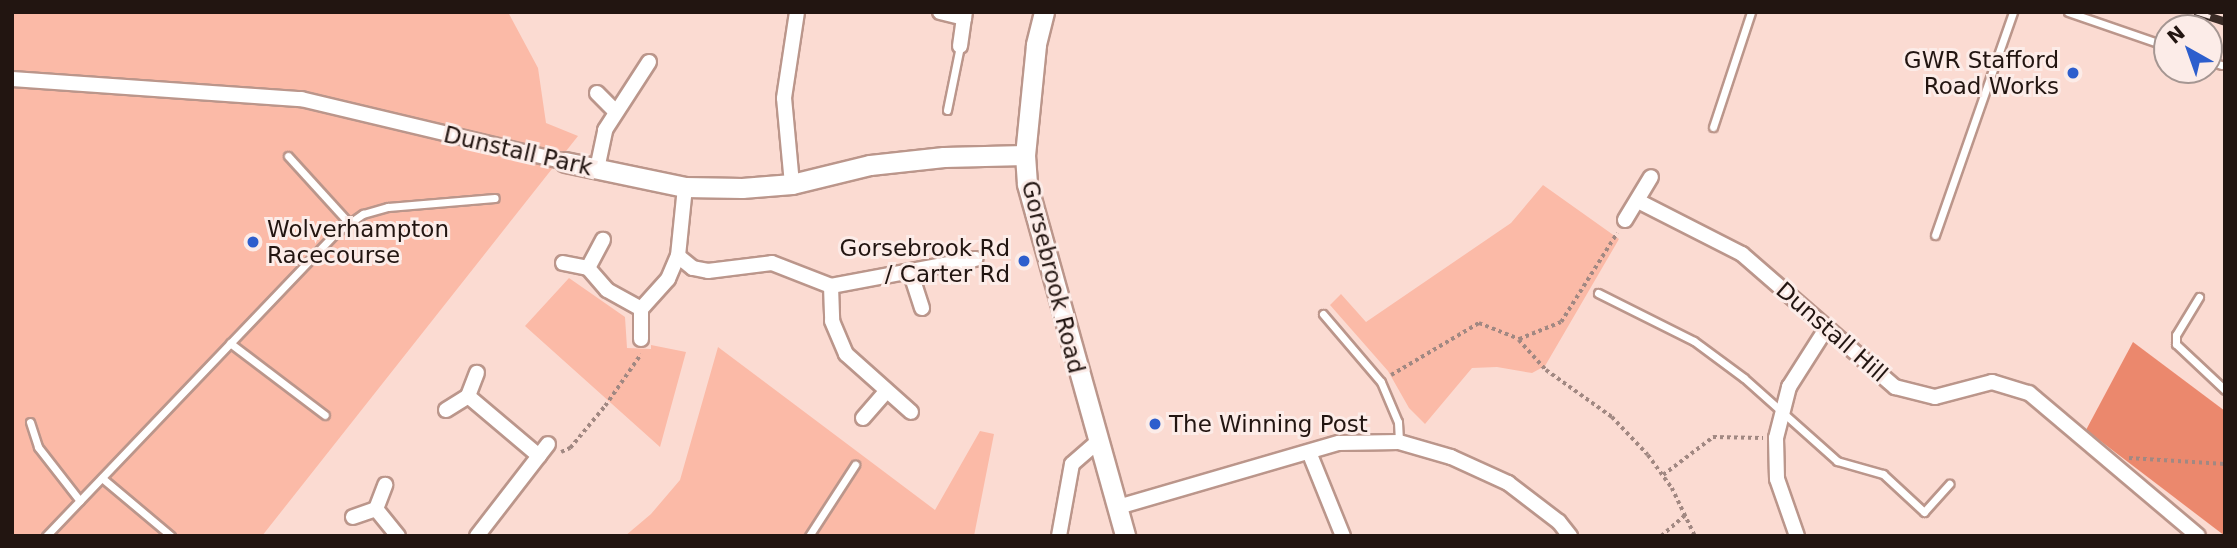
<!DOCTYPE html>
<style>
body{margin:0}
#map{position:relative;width:2237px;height:548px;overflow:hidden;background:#fbdbd2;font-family:"DejaVu Sans",sans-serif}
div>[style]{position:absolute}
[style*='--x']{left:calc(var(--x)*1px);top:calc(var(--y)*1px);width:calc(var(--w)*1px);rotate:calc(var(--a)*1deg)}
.green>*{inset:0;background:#fbbaa7}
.forest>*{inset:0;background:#eb886d}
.path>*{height:3.5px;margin-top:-1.75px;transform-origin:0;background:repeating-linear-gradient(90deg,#a18882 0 3.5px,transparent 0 7px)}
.roads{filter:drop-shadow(2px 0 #bb968b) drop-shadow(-2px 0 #bb968b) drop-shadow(0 2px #bb968b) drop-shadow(0 -2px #bb968b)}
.lane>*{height:7px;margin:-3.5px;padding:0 3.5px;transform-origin:3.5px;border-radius:3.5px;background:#fff}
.street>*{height:14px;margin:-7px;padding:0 7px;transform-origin:7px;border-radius:7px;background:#fff}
.secondary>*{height:19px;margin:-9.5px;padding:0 9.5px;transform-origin:9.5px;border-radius:9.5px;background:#fff}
.rail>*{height:8px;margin-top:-4px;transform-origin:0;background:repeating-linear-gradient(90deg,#fcece8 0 16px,#3a2b26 0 32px);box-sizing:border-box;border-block:2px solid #3a2b26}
.dots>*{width:19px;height:19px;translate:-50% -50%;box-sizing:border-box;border:4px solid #fcece8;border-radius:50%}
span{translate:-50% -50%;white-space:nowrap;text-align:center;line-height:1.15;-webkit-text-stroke:6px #fcece8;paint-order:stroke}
.poi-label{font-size:23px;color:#221511}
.right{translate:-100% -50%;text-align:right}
.left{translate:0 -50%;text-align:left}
.street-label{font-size:23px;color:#221511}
.frame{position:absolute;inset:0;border:14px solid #221511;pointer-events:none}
.north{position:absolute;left:2153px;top:14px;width:70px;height:70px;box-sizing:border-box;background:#fcece8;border:2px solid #a59692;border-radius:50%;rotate:320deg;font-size:19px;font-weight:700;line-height:28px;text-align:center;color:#221511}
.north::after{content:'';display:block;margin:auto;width:24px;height:32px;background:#2d5ecd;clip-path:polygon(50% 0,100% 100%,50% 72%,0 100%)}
</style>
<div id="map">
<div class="green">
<i style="clip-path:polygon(12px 12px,508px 12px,538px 68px,546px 123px,578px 136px,262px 536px,12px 536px)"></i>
<i style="clip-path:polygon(1543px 185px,1619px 239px,1545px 366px,1532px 373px,1497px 367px,1472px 368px,1425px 424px,1409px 408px,1388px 371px,1330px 305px,1341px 294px,1366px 322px,1511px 223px)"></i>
<i style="clip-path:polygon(569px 278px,625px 317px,627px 348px,651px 349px,651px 345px,686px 352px,660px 447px,525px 326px)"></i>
<i style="clip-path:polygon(718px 347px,935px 510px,980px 431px,994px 434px,974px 536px,625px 536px,651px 514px,680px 480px)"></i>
</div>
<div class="forest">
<i style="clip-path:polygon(2133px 342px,2225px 411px,2225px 536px,2086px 430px)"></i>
</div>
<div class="path">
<i style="--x:1519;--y:340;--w:40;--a:48"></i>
<i style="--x:1546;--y:370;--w:81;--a:35.5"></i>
<i style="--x:1612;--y:417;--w:52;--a:46.5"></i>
<i style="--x:1648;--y:455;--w:41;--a:54"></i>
<i style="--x:1672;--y:488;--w:53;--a:64.4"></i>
<i style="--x:1391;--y:375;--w:102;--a:-30.6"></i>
<i style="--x:1479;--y:323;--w:43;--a:21.8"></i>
<i style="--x:1519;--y:339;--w:45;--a:-22"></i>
<i style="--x:1561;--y:322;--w:105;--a:-57.8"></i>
<i style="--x:561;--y:452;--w:10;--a:-24"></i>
<i style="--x:570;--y:448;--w:55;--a:-50.2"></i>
<i style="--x:605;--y:406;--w:63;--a:-55.3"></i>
<i style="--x:2129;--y:458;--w:96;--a:3.6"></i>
<i style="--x:1663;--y:475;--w:63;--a:-37.2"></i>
<i style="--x:1713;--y:437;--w:50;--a:1.1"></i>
<i style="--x:1661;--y:536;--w:32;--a:-41"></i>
</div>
<div class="roads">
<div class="lane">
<i style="--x:2068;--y:12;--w:105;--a:19"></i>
<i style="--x:2209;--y:61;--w:13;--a:18"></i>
<i style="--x:947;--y:110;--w:65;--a:-78.5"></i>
<i style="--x:1713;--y:127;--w:121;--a:-71.7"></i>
<i style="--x:288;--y:156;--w:91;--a:47.7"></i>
<i style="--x:1935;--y:235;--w:236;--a:-70.7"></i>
<i style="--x:1598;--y:293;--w:107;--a:26.6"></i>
<i style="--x:1694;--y:341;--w:62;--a:36.5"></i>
<i style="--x:1744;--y:378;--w:125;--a:41.7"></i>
<i style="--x:1837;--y:461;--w:48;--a:15.8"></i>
<i style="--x:1883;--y:474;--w:56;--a:42.8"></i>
<i style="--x:1924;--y:512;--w:38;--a:-48"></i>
<i style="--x:2199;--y:297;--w:44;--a:121.2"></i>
<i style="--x:2176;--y:335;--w:9;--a:90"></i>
<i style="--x:2176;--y:344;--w:67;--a:43.2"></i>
<i style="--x:1323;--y:314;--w:89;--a:49.5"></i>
<i style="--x:1381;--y:382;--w:43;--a:67"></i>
<i style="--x:1398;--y:422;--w:20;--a:87"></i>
<i style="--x:230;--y:343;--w:119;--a:37.2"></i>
<i style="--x:30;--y:422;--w:26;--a:72"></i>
<i style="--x:38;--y:447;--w:68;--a:52.1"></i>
<i style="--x:102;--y:478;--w:90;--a:40"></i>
<i style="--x:46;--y:536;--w:421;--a:-46.3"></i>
<i style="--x:337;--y:232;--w:32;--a:-35"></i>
<i style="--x:363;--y:214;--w:26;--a:-16"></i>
<i style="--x:388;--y:207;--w:107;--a:-4.8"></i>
<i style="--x:809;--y:536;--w:85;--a:-57.1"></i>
</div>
<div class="street">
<i style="--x:940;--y:12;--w:25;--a:14"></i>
<i style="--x:964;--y:18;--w:6;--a:-81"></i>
<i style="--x:960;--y:46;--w:28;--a:-82"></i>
<i style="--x:12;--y:79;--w:290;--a:4"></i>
<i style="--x:301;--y:99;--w:271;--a:13.4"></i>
<i style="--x:597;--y:93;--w:25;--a:45"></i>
<i style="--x:597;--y:169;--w:40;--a:-78"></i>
<i style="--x:605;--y:130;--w:81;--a:-57.1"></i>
<i style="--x:792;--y:184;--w:86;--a:-95.3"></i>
<i style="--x:784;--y:98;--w:87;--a:-81.4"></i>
<i style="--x:1638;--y:201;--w:117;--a:27"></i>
<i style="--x:1742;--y:254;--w:203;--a:41"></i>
<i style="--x:1895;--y:387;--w:41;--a:14"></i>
<i style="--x:1935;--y:397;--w:59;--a:-14.7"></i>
<i style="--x:1992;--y:382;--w:39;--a:17"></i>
<i style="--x:2029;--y:393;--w:221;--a:40.2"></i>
<i style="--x:1625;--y:220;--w:50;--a:-58.8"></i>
<i style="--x:678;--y:256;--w:19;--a:39"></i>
<i style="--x:693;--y:268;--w:15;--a:11"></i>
<i style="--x:708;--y:271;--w:64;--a:-7.1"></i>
<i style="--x:772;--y:263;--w:63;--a:21.3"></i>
<i style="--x:831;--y:286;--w:147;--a:-10.6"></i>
<i style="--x:563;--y:263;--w:25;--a:11"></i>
<i style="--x:588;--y:268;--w:29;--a:49"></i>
<i style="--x:607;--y:290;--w:39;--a:29"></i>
<i style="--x:641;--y:309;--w:40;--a:-48"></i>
<i style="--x:668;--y:279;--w:25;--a:-67"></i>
<i style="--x:678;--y:256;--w:69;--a:-84.2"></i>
<i style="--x:588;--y:268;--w:32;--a:-62"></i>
<i style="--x:910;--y:271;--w:39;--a:72"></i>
<i style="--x:831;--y:286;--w:35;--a:88"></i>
<i style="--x:832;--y:321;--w:36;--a:67"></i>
<i style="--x:846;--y:354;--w:87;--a:41.7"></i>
<i style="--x:641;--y:309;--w:30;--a:90"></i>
<i style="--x:468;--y:396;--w:93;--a:40.2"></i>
<i style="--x:446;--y:410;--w:26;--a:-32"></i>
<i style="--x:468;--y:396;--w:25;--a:-69"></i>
<i style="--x:863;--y:418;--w:35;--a:-49"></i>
<i style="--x:1309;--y:452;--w:91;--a:68"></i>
<i style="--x:1118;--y:507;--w:230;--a:-16.2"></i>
<i style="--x:1339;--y:443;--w:60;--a:-1"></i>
<i style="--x:1399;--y:442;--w:54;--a:16.1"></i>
<i style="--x:1451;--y:457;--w:63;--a:24.5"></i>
<i style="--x:1508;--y:483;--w:64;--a:37.4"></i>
<i style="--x:1559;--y:522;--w:18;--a:52"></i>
<i style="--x:376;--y:509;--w:35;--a:51"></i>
<i style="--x:353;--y:517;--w:24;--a:-19"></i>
<i style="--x:376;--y:509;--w:26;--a:-69"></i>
<i style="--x:477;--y:536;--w:116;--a:-52.3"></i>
<i style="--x:1059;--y:536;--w:73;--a:-79.8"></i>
<i style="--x:1072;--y:464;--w:32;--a:-41"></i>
<i style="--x:1797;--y:536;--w:60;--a:-109.3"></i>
<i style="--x:1777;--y:479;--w:41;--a:-91.4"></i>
<i style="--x:1776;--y:438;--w:53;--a:-75.7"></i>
<i style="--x:1789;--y:387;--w:69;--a:-57.5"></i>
</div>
<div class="secondary">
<i style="--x:1044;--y:12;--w:34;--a:104"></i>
<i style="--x:1036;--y:45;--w:111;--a:95.7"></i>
<i style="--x:1025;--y:155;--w:29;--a:86"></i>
<i style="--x:1027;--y:184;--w:365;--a:74.4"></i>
<i style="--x:565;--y:162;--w:123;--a:11.8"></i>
<i style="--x:685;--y:187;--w:57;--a:1"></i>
<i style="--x:742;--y:188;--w:50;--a:-4.6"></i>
<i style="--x:792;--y:184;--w:80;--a:-13.7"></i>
<i style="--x:870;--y:165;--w:74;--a:-6.2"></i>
<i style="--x:944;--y:157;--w:81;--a:-1.4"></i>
</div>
</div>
<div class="rail">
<i style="--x:2195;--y:12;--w:32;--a:18"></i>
</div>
<div class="dots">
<i style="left:2073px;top:73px;background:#2d5ecd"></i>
<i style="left:253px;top:242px;background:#2d5ecd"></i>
<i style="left:1024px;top:261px;background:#2d5ecd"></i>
<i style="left:1155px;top:424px;background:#2d5ecd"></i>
</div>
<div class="poi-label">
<span class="right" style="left:2059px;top:73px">GWR Stafford<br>Road Works</span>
<span class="left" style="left:267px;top:242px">Wolverhampton<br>Racecourse</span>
<span class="right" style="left:1010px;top:261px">Gorsebrook Rd<br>/ Carter Rd</span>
<span class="left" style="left:1169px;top:424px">The Winning Post</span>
</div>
<div class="street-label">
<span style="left:518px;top:151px;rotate:13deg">Dunstall Park</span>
<span style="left:1053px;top:277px;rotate:76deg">Gorsebrook Road</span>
<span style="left:1832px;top:332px;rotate:41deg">Dunstall Hill</span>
</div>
<div class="frame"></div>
<div class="north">N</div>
</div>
